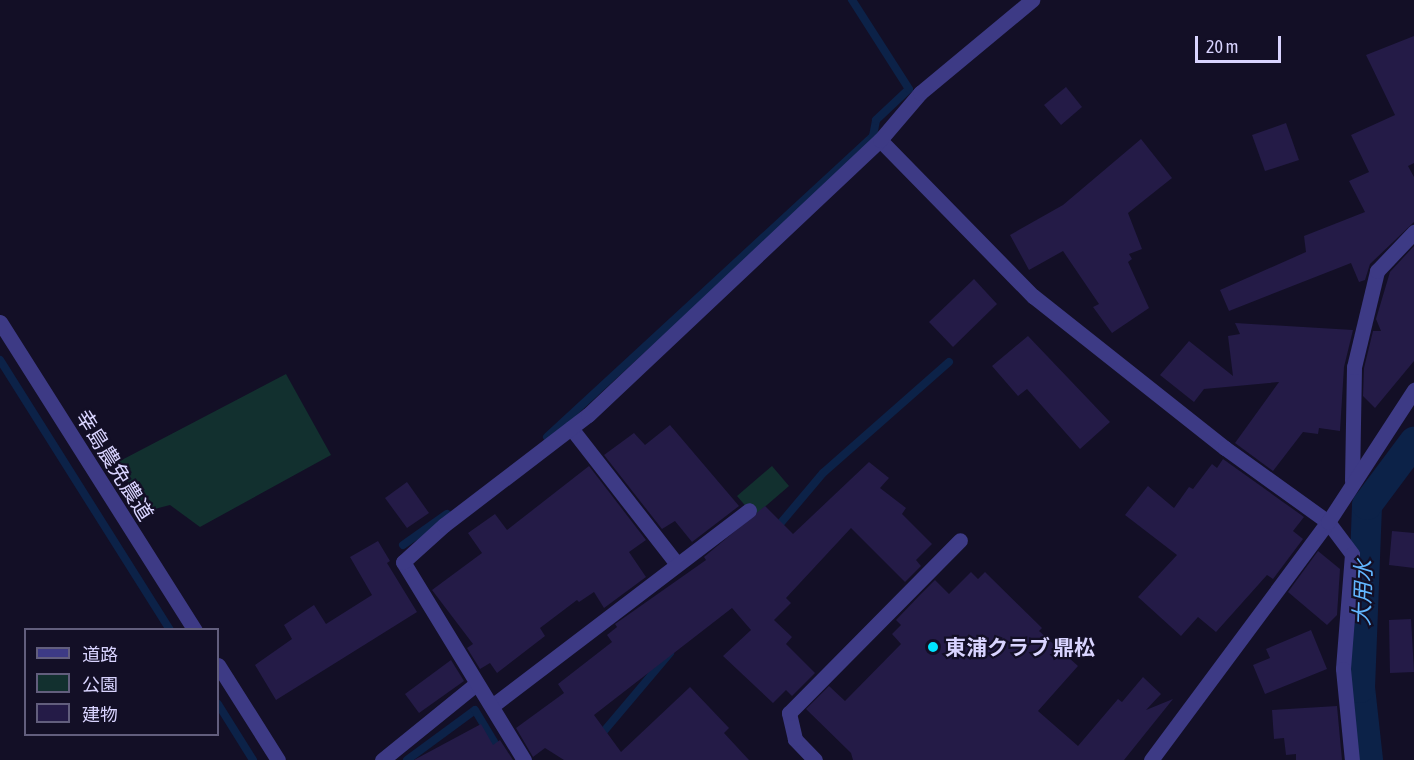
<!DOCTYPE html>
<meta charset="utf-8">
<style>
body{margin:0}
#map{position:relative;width:1414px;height:760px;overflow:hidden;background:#130f26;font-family:"Asap Condensed","Noto Sans JP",sans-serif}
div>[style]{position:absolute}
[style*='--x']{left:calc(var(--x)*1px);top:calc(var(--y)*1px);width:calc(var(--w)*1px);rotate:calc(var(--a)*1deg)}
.green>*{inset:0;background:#12302f}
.stream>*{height:8px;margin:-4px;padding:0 4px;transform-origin:4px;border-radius:4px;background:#0c2248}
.canal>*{height:30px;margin:-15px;padding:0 15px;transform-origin:15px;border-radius:15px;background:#0c2248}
.building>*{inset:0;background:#241b47}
.minor>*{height:15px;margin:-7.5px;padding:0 7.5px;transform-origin:7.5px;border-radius:7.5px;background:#3d3a85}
.dots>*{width:16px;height:16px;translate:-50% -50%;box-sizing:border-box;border:3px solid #130f26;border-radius:50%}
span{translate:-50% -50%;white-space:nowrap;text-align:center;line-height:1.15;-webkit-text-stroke:4.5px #130f26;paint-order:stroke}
.street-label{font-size:21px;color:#d9d4ff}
.poi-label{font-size:21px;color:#d9d4ff;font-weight:700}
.left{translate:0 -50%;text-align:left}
.water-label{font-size:22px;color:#62b6ff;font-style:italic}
.legend{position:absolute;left:24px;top:628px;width:195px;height:108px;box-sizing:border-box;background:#130f26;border:2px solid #625e7d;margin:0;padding:8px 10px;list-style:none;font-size:18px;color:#d9d4ff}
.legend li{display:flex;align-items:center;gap:12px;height:30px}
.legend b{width:30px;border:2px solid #625e7d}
.scale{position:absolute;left:1195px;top:36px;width:86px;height:27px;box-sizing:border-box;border:3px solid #d9d4ff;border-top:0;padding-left:8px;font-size:18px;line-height:21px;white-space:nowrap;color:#d9d4ff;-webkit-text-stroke:4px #130f26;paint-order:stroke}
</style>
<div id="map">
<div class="green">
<i style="clip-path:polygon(286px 374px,331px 455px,200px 527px,170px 505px,147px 511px,116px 463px)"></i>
<i style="clip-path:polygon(772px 466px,789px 486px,754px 516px,737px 496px)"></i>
</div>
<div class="stream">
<i style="--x:0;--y:360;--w:319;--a:57.8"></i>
<i style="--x:547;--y:437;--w:444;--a:-42.7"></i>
<i style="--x:873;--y:136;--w:16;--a:-79"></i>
<i style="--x:876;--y:120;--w:45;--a:-43.2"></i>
<i style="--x:909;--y:89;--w:106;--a:-122.6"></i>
<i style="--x:774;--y:531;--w:76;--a:-49.8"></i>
<i style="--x:823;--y:473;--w:168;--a:-41.4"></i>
<i style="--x:403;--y:545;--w:54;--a:-35.2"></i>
<i style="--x:218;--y:704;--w:66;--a:58"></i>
<i style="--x:599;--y:737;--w:110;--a:-49.8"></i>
<i style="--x:407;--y:760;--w:84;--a:-36.3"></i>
<i style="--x:475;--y:710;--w:58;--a:59"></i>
</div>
<div class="canal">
<i style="--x:1368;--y:760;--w:72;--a:-96.3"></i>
<i style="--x:1360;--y:688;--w:183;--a:-87.8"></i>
<i style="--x:1367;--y:505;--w:79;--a:-53.3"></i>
</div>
<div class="building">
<i style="clip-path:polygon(1414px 36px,1414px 163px,1408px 166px,1414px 177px,1414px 222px,1370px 264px,1365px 280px,1359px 282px,1351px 263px,1229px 311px,1220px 290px,1306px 252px,1304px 236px,1365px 212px,1349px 181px,1369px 172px,1351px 135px,1395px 115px,1366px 55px)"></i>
<i style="clip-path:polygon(1066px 87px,1082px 107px,1061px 125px,1044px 105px)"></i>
<i style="clip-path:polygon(1286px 123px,1299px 160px,1265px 171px,1252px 135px)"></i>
<i style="clip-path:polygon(1141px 139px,1172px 178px,1128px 213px,1142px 249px,1129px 254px,1132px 259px,1128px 262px,1149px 308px,1112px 333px,1093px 307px,1099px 304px,1063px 251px,1029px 270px,1010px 235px,1063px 205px)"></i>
<i style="clip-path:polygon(1414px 246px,1414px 361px,1375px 408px,1363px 396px,1364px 368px,1373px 331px,1381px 331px,1376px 319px,1390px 272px)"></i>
<i style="clip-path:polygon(974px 279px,997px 304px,953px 347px,929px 322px)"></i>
<i style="clip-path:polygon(1235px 323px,1353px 330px,1344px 367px,1340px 431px,1319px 428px,1318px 434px,1303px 432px,1273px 471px,1235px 443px,1279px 382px,1204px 389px,1194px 402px,1160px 375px,1189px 341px,1233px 376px,1228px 336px,1240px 334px)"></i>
<i style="clip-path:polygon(1028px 336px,1110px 422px,1080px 449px,1027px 389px,1018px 396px,992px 366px)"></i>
<i style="clip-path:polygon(670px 425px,739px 506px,692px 542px,675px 521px,662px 529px,604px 455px,634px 433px,645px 445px)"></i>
<i style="clip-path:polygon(1223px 459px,1304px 517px,1293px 531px,1303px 539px,1273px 579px,1267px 575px,1216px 632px,1198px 617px,1181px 636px,1138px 597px,1177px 555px,1125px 515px,1148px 486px,1174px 508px,1189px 487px,1193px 489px,1212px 464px,1217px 468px)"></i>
<i style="clip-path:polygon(869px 462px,889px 478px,880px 488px,906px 508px,902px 514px,932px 544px,916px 560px,921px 566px,905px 582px,851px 528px,786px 598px,791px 603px,774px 620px,792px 637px,786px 644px,815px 673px,792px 696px,786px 690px,773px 703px,723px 656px,751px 630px,732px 608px,594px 715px,621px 752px,690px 687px,729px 728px,724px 733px,749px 760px,564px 760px,545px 748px,533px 757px,516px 728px,564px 693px,558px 684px,612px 642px,607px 635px,617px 627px,615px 624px,706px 560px,704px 557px,765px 506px,793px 534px)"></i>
<i style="clip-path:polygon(589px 466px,646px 540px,629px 552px,646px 577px,604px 608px,594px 592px,579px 602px,577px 600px,540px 628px,545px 636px,497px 673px,490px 663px,480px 669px,467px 648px,473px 644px,432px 590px,482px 553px,468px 533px,495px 514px,507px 530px)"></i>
<i style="clip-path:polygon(407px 482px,429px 513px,407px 528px,385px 498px)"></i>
<i style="clip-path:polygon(1392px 531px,1414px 533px,1414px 568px,1389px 565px)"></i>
<i style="clip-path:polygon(378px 541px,390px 561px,387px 563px,417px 612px,276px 700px,255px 665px,292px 639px,284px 625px,314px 605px,326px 624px,372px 595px,350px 557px)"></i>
<i style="clip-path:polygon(1318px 551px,1340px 569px,1337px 615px,1327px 625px,1288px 592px)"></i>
<i style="clip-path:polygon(971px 572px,978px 579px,985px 572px,1042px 628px,1039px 631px,1078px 666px,1038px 711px,1078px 746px,1118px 699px,1122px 702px,1143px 677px,1161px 694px,1146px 710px,1173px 699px,1124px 760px,853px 760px,851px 753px,806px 709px,829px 686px,845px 701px,901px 644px,892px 634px,901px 625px,896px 620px,919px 596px,935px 580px,949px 594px)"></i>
<i style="clip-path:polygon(1411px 619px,1414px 672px,1390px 673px,1389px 620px)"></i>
<i style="clip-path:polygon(1311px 630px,1327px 669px,1265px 694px,1253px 665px,1270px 658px,1266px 649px)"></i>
<i style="clip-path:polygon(451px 660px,464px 681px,419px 713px,405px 694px)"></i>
<i style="clip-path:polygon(1337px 706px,1342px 760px,1296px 760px,1296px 754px,1286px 755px,1284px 738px,1274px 739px,1272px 710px)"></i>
<i style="clip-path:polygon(481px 724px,493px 745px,500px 740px,513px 760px,414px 760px)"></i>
</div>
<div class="minor">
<i style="--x:880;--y:140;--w:219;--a:45.6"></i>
<i style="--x:1033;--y:296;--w:245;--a:38.4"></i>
<i style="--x:1225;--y:448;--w:127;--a:35.7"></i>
<i style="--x:1328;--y:522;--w:40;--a:53"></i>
<i style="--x:1352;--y:554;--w:115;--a:94.5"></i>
<i style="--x:1343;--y:669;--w:91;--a:84.4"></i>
<i style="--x:0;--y:322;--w:365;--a:57.7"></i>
<i style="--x:571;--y:428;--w:172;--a:52.1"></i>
<i style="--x:1352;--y:481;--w:114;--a:-89"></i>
<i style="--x:1354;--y:367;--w:99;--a:-76.5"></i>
<i style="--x:1377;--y:271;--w:54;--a:-46.5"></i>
<i style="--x:218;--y:665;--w:112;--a:57.7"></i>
<i style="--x:492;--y:706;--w:323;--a:-37.3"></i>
<i style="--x:382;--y:760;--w:121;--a:-39"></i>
<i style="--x:524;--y:760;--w:232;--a:-121.4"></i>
<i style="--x:403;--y:562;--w:55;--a:-42.1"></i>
<i style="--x:444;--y:525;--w:181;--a:-37.4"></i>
<i style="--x:588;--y:415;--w:401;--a:-43.3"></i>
<i style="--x:880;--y:140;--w:62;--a:-49.6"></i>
<i style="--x:920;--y:93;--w:146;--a:-39.7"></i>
<i style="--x:815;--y:760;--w:29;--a:-134"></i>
<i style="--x:795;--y:739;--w:27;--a:-103"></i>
<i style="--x:789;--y:713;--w:243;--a:-45.3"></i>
<i style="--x:1151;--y:760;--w:297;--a:-53.4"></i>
<i style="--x:1328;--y:522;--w:158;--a:-56.9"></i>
</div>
<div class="dots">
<i style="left:933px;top:647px;background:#00e5ff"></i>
</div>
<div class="street-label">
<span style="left:115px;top:465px;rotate:58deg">幸島農免農道</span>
</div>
<div class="poi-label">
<span class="left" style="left:945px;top:647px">東浦クラブ 鼎松</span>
</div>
<div class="water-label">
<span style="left:1363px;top:593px;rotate:-88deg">大用水</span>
</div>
<ul class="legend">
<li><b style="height:8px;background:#3d3a85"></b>道路</li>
<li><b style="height:16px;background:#12302f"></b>公園</li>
<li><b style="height:16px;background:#241b47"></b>建物</li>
</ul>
<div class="scale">20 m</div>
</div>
